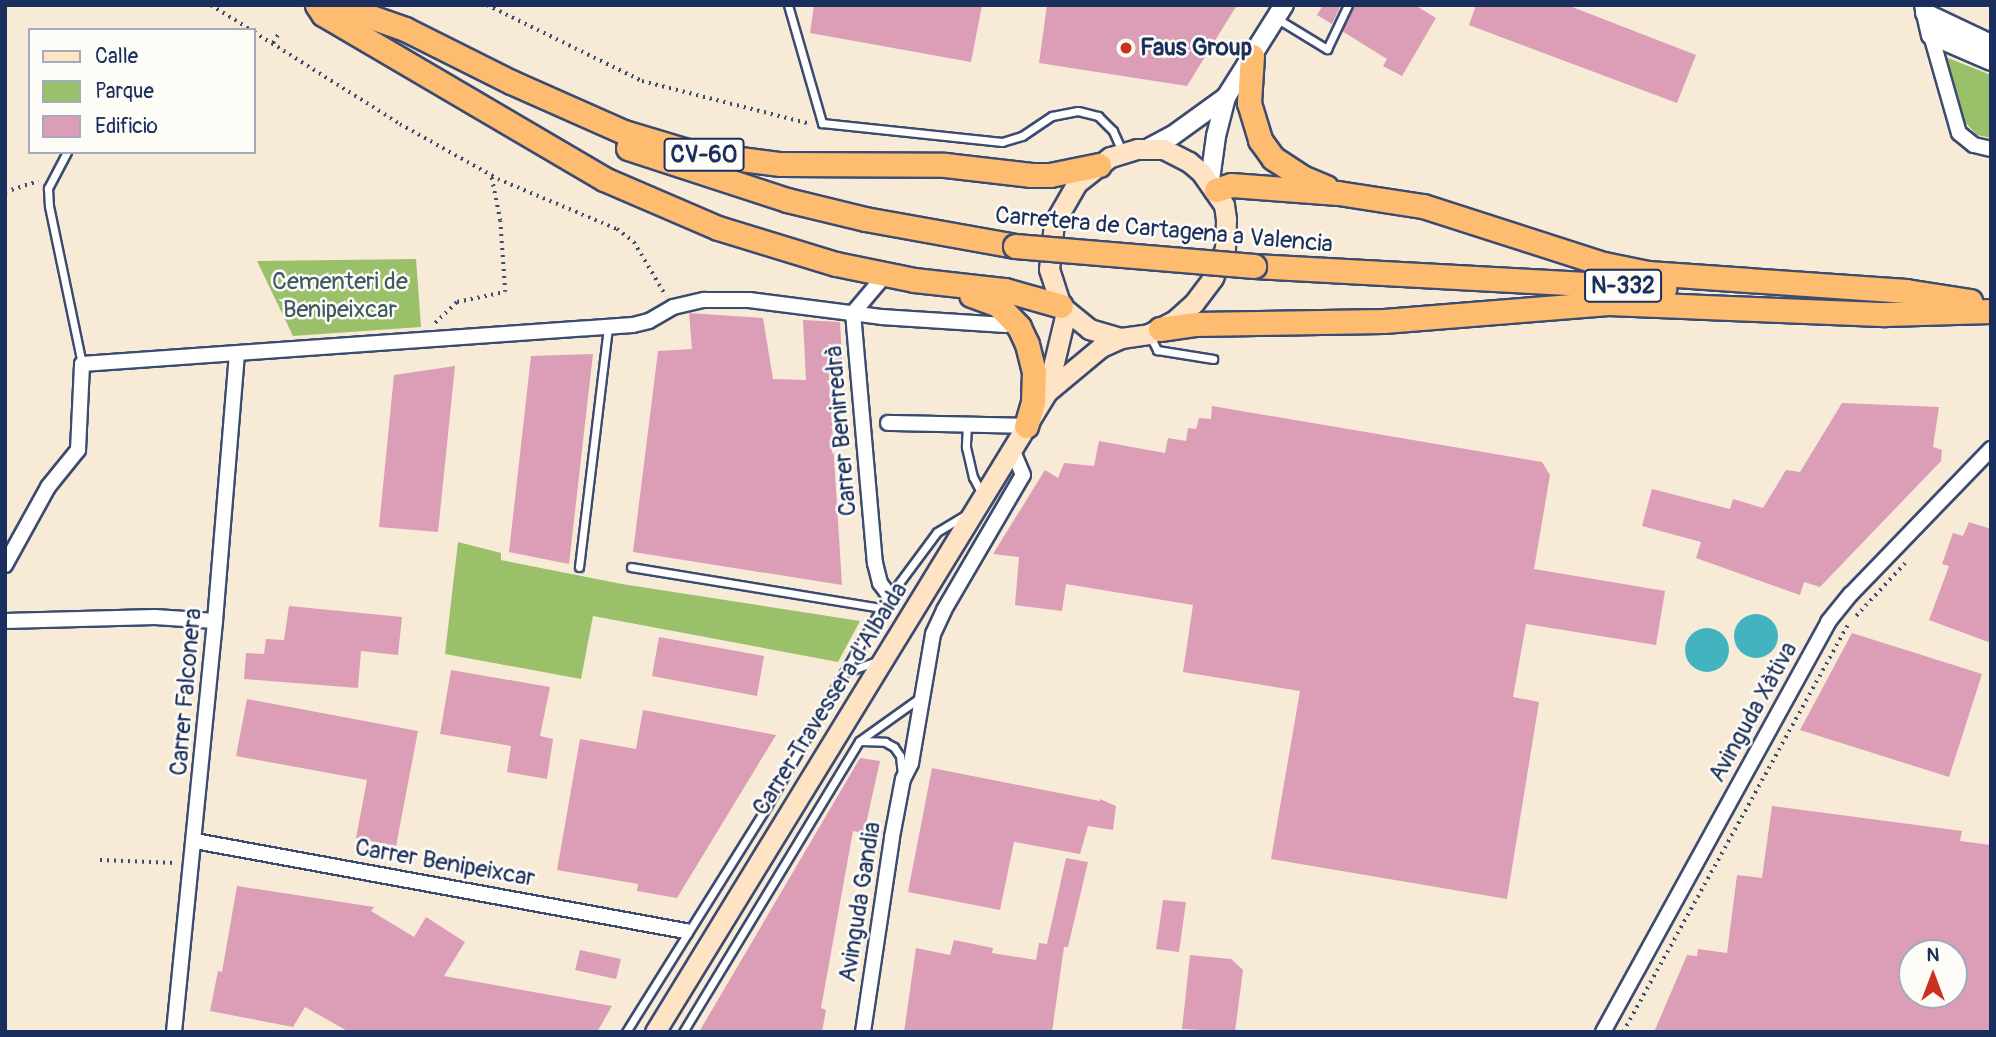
<!DOCTYPE html>
<meta charset="utf-8">
<style>
body{margin:0}
#map{position:relative;width:1996px;height:1037px;overflow:hidden;background:#f7ebd8;font-family:Pangolin,sans-serif}
div>[style]{position:absolute}
[style*='--x']{left:calc(var(--x)*1px);top:calc(var(--y)*1px);width:calc(var(--w)*1px);rotate:calc(var(--a)*1deg)}
.green>*{inset:0;background:#9bc06a}
.water>*{inset:0;background:#44b3c0}
.round{border-radius:50%}
.building>*{inset:0;background:#db9eb6}
.path>*{height:3.5px;margin-top:-1.75px;transform-origin:0;background:repeating-linear-gradient(90deg,#3c4b70 0 2px,transparent 0 7px)}
.roads{filter:drop-shadow(2px 0 #3c4b70) drop-shadow(-2px 0 #3c4b70) drop-shadow(0 2px #3c4b70) drop-shadow(0 -2px #3c4b70)}
.service>*{height:7px;margin:-3.5px;padding:0 3.5px;transform-origin:3.5px;border-radius:3.5px;background:#fff}
.minor>*{height:14px;margin:-7px;padding:0 7px;transform-origin:7px;border-radius:7px;background:#fff}
.tertiary>*{height:18px;margin:-9px;padding:0 9px;transform-origin:9px;border-radius:9px;background:#fff}
.secondary>*{height:19px;margin:-9.5px;padding:0 9.5px;transform-origin:9.5px;border-radius:9.5px;background:#fee4c5}
.trunk>*{height:23px;margin:-11.5px;padding:0 11.5px;transform-origin:11.5px;border-radius:11.5px;background:#fdbc6f}
.bridges{filter:drop-shadow(2px 0 #3c4b70) drop-shadow(-2px 0 #3c4b70) drop-shadow(0 2px #3c4b70) drop-shadow(0 -2px #3c4b70)}
.trunk-bridge>*{height:23px;margin:-11.5px;padding:0 11.5px;transform-origin:11.5px;border-radius:11.5px;background:#fdbc6f}
.dots>*{width:19px;height:19px;translate:-50% -50%;box-sizing:border-box;border:4px solid #fdfcf7;border-radius:50%}
span{translate:-50% -50%;white-space:nowrap;text-align:center;line-height:1.15;-webkit-text-stroke:5px #fdfcf7;paint-order:stroke}
.shield-label span{padding:2px 5px;background:#fdfcf7;border:2px solid;border-radius:5px;-webkit-text-stroke-width:0}
.shield-label{font-size:23px;color:#1b2f5e;font-weight:700}
.poi-label{font-size:24px;color:#1b2f5e;font-weight:700}
.left{translate:0 -50%;text-align:left}
.street-label{font-size:24px;color:#1b2f5e}
.park-label{font-size:24px;color:#415a62}
.frame{position:absolute;inset:0;border:7px solid #1b2f5e;pointer-events:none}
.legend{position:absolute;left:28px;top:28px;width:228px;height:126px;box-sizing:border-box;background:#fdfcf7;border:2px solid #a3aaba;margin:0;padding:9px 12px;list-style:none;font-size:21px;color:#1b2f5e}
.legend li{display:flex;align-items:center;gap:14px;height:35px}
.legend b{width:35px;border:2px solid #a3aaba}
.north{position:absolute;left:1898px;top:939px;width:70px;height:70px;box-sizing:border-box;background:#fdfcf7;border:2px solid #a3aaba;border-radius:50%;rotate:0deg;font-size:19px;font-weight:700;line-height:28px;text-align:center;color:#1b2f5e}
.north::after{content:'';display:block;margin:auto;width:24px;height:32px;background:#c8321e;clip-path:polygon(50% 0,100% 100%,50% 72%,0 100%)}
</style>
<div id="map">
<div class="green">
<i style="clip-path:polygon(1943px 56px,1991px 75px,1991px 138px,1977px 135px,1962px 119px)"></i>
<i style="clip-path:polygon(416px 259px,421px 327px,293px 336px,257px 261px)"></i>
<i style="clip-path:polygon(458px 542px,501px 553px,501px 560px,622px 584px,860px 621px,838px 662px,593px 616px,581px 679px,445px 654px)"></i>
</div>
<div class="water">
<i class="round" style="left:1734px;top:614px;width:44px;height:44px"></i>
<i class="round" style="left:1685px;top:628px;width:44px;height:44px"></i>
</div>
<div class="building">
<i style="clip-path:polygon(814px 5px,982px 5px,971px 62px,810px 33px)"></i>
<i style="clip-path:polygon(1047px 5px,1237px 5px,1187px 86px,1039px 63px)"></i>
<i style="clip-path:polygon(1323px 5px,1341px 5px,1332px 24px,1317px 15px)"></i>
<i style="clip-path:polygon(1354px 5px,1415px 5px,1436px 18px,1402px 76px,1383px 66px,1387px 59px,1342px 31px)"></i>
<i style="clip-path:polygon(1476px 5px,1567px 5px,1696px 55px,1677px 103px,1469px 25px)"></i>
<i style="clip-path:polygon(689px 313px,763px 318px,773px 379px,806px 380px,803px 320px,840px 322px,843px 377px,829px 376px,842px 585px,633px 552px,658px 351px,692px 349px)"></i>
<i style="clip-path:polygon(593px 354px,569px 564px,509px 552px,531px 356px)"></i>
<i style="clip-path:polygon(455px 366px,438px 532px,379px 527px,394px 375px)"></i>
<i style="clip-path:polygon(1842px 403px,1939px 407px,1933px 447px,1942px 450px,1941px 461px,1820px 587px,1804px 582px,1800px 595px,1696px 558px,1701px 542px,1642px 526px,1652px 489px,1730px 509px,1733px 499px,1763px 508px,1786px 470px,1800px 472px)"></i>
<i style="clip-path:polygon(1212px 406px,1542px 462px,1550px 475px,1534px 569px,1665px 591px,1656px 645px,1526px 624px,1513px 697px,1539px 702px,1507px 899px,1271px 859px,1300px 691px,1183px 672px,1193px 605px,1066px 584px,1062px 611px,1015px 605px,1019px 557px,993px 554px,1045px 470px,1058px 478px,1064px 463px,1094px 466px,1099px 441px,1165px 453px,1168px 438px,1186px 441px,1188px 428px,1196px 429px,1199px 418px,1211px 419px)"></i>
<i style="clip-path:polygon(1969px 522px,1991px 529px,1991px 643px,1929px 620px,1949px 566px,1942px 564px,1953px 533px,1963px 536px)"></i>
<i style="clip-path:polygon(289px 606px,402px 617px,398px 655px,361px 651px,358px 688px,244px 679px,246px 653px,264px 654px,266px 639px,284px 640px)"></i>
<i style="clip-path:polygon(1852px 633px,1982px 674px,1949px 777px,1800px 730px)"></i>
<i style="clip-path:polygon(659px 637px,764px 656px,757px 696px,652px 676px)"></i>
<i style="clip-path:polygon(451px 670px,550px 687px,540px 736px,553px 739px,547px 779px,507px 772px,511px 746px,440px 734px)"></i>
<i style="clip-path:polygon(247px 699px,418px 731px,396px 846px,356px 838px,367px 780px,236px 756px)"></i>
<i style="clip-path:polygon(643px 710px,776px 735px,677px 898px,637px 891px,638px 884px,557px 870px,580px 739px,636px 749px)"></i>
<i style="clip-path:polygon(860px 758px,880px 761px,864px 833px,853px 831px,821px 1008px,826px 1010px,822px 1032px,699px 1032px)"></i>
<i style="clip-path:polygon(932px 768px,1100px 801px,1100px 799px,1116px 806px,1113px 830px,1088px 826px,1080px 854px,1014px 842px,1000px 910px,908px 892px)"></i>
<i style="clip-path:polygon(evenodd,1772px 806px,1962px 831px,1960px 841px,1991px 845px,1991px 1032px,1654px 1032px,1687px 955px,1697px 956px,1698px 949px,1727px 953px,1737px 875px,1762px 878px,1772px 806px,1912px 953px,1954px 953px,1954px 995px,1912px 995px,1912px 953px)"></i>
<i style="clip-path:polygon(1066px 858px,1088px 862px,1068px 947px,1064px 947px,1052px 1032px,904px 1032px,916px 948px,950px 955px,954px 940px,993px 948px,992px 953px,1036px 960px,1039px 943px,1047px 944px)"></i>
<i style="clip-path:polygon(237px 886px,374px 907px,371px 911px,414px 937px,426px 917px,465px 942px,444px 976px,612px 1006px,597px 1032px,349px 1032px,305px 1007px,293px 1027px,210px 1011px,218px 971px,222px 972px)"></i>
<i style="clip-path:polygon(1163px 900px,1186px 902px,1179px 952px,1156px 949px)"></i>
<i style="clip-path:polygon(580px 950px,621px 959px,616px 979px,575px 970px)"></i>
<i style="clip-path:polygon(1190px 955px,1231px 959px,1243px 970px,1235px 1032px,1182px 1029px)"></i>
</div>
<div class="path">
<i style="--x:211;--y:5;--w:47;--a:32"></i>
<i style="--x:487;--y:5;--w:173;--a:26.1"></i>
<i style="--x:642;--y:81;--w:174;--a:14.3"></i>
<i style="--x:254;--y:32;--w:173;--a:32.2"></i>
<i style="--x:400;--y:124;--w:112;--a:29.3"></i>
<i style="--x:498;--y:179;--w:129;--a:22.8"></i>
<i style="--x:617;--y:229;--w:21;--a:37"></i>
<i style="--x:634;--y:242;--w:63;--a:59.3"></i>
<i style="--x:273;--y:43;--w:12;--a:-59"></i>
<i style="--x:5;--y:192;--w:35;--a:-18"></i>
<i style="--x:435;--y:323;--w:30;--a:-44"></i>
<i style="--x:457;--y:302;--w:49;--a:-11.8"></i>
<i style="--x:505;--y:292;--w:71;--a:-94"></i>
<i style="--x:500;--y:221;--w:47;--a:-101.1"></i>
<i style="--x:1856;--y:616;--w:72;--a:-47.2"></i>
<i style="--x:100;--y:860;--w:76;--a:2.3"></i>
<i style="--x:1623;--y:1032;--w:466;--a:-61.1"></i>
</div>
<div class="roads">
<div class="service">
<i style="--x:788;--y:5;--w:123;--a:73.9"></i>
<i style="--x:822;--y:123;--w:181;--a:6"></i>
<i style="--x:1002;--y:142;--w:21;--a:-17"></i>
<i style="--x:1022;--y:136;--w:36;--a:-34"></i>
<i style="--x:1052;--y:116;--w:26;--a:-11"></i>
<i style="--x:1078;--y:111;--w:21;--a:14"></i>
<i style="--x:1098;--y:116;--w:21;--a:45"></i>
<i style="--x:1113;--y:131;--w:22;--a:66"></i>
<i style="--x:1276;--y:18;--w:60;--a:31.3"></i>
<i style="--x:1327;--y:49;--w:49;--a:-64.5"></i>
<i style="--x:67;--y:152;--w:41;--a:117.8"></i>
<i style="--x:48;--y:188;--w:18;--a:87"></i>
<i style="--x:49;--y:206;--w:161;--a:78.2"></i>
<i style="--x:1150;--y:336;--w:16;--a:63"></i>
<i style="--x:1157;--y:350;--w:57;--a:9.1"></i>
<i style="--x:967;--y:425;--w:22;--a:93"></i>
<i style="--x:966;--y:447;--w:31;--a:77"></i>
<i style="--x:973;--y:477;--w:19;--a:62"></i>
<i style="--x:579;--y:567;--w:242;--a:-83.1"></i>
<i style="--x:631;--y:567;--w:254;--a:9.3"></i>
<i style="--x:844;--y:673;--w:35;--a:-20"></i>
<i style="--x:860;--y:741;--w:25;--a:2"></i>
<i style="--x:885;--y:742;--w:10;--a:29"></i>
<i style="--x:894;--y:747;--w:11;--a:56"></i>
<i style="--x:900;--y:756;--w:19;--a:84"></i>
<i style="--x:626;--y:1032;--w:266;--a:-58"></i>
<i style="--x:767;--y:806;--w:236;--a:-60"></i>
<i style="--x:885;--y:602;--w:87;--a:-53.4"></i>
<i style="--x:937;--y:532;--w:33;--a:-31"></i>
<i style="--x:683;--y:1032;--w:340;--a:-58.8"></i>
<i style="--x:859;--y:741;--w:76;--a:-35.4"></i>
</div>
<div class="minor">
<i style="--x:1931;--y:35;--w:102;--a:74.1"></i>
<i style="--x:1959;--y:133;--w:19;--a:39"></i>
<i style="--x:1974;--y:145;--w:17;--a:13"></i>
<i style="--x:853;--y:313;--w:251;--a:85"></i>
<i style="--x:875;--y:563;--w:21;--a:76"></i>
<i style="--x:880;--y:583;--w:17;--a:54"></i>
<i style="--x:853;--y:313;--w:51;--a:-49.8"></i>
<i style="--x:888;--y:423;--w:138;--a:1.2"></i>
<i style="--x:5;--y:565;--w:89;--a:-61.1"></i>
<i style="--x:48;--y:487;--w:48;--a:-51"></i>
<i style="--x:78;--y:450;--w:86;--a:-87.3"></i>
<i style="--x:82;--y:364;--w:552;--a:-4.05"></i>
<i style="--x:633;--y:325;--w:16;--a:-14"></i>
<i style="--x:649;--y:321;--w:28;--a:-30"></i>
<i style="--x:673;--y:307;--w:32;--a:-13"></i>
<i style="--x:704;--y:300;--w:45;--a:0"></i>
<i style="--x:749;--y:300;--w:133;--a:7.3"></i>
<i style="--x:881;--y:317;--w:125;--a:3.7"></i>
<i style="--x:5;--y:621;--w:150;--a:-1.5"></i>
<i style="--x:155;--y:617;--w:60;--a:3.8"></i>
<i style="--x:195;--y:841;--w:499;--a:10.4"></i>
<i style="--x:174;--y:1032;--w:413;--a:-84.3"></i>
<i style="--x:215;--y:621;--w:267;--a:-85.3"></i>
<i style="--x:863;--y:1032;--w:197;--a:-81.5"></i>
<i style="--x:892;--y:837;--w:59;--a:-79.3"></i>
<i style="--x:903;--y:779;--w:18;--a:-63"></i>
<i style="--x:911;--y:763;--w:131;--a:-80.3"></i>
<i style="--x:933;--y:634;--w:26;--a:-65"></i>
<i style="--x:944;--y:610;--w:156;--a:-59.7"></i>
<i style="--x:1023;--y:475;--w:28;--a:-113"></i>
<i style="--x:1603;--y:1032;--w:468;--a:-61.2"></i>
<i style="--x:1828;--y:622;--w:36;--a:-51"></i>
<i style="--x:1851;--y:594;--w:202;--a:-46"></i>
</div>
<div class="tertiary">
<i style="--x:1924;--y:5;--w:31;--a:77"></i>
<i style="--x:1931;--y:35;--w:65;--a:23.4"></i>
<i style="--x:1925;--y:13;--w:73;--a:25.2"></i>
<i style="--x:1149;--y:148;--w:26;--a:-28"></i>
<i style="--x:1172;--y:136;--w:67;--a:-35.8"></i>
<i style="--x:1210;--y:180;--w:44;--a:-82.2"></i>
<i style="--x:1216;--y:136;--w:40;--a:-75.6"></i>
<i style="--x:1226;--y:97;--w:109;--a:-57.8"></i>
</div>
<div class="secondary">
<i style="--x:1047;--y:392;--w:70;--a:-39.8"></i>
<i style="--x:1101;--y:347;--w:22;--a:-24"></i>
<i style="--x:1121;--y:338;--w:28;--a:-8"></i>
<i style="--x:1149;--y:334;--w:30;--a:-28"></i>
<i style="--x:1175;--y:320;--w:25;--a:-42"></i>
<i style="--x:1194;--y:303;--w:31;--a:-53"></i>
<i style="--x:1213;--y:278;--w:31;--a:-68"></i>
<i style="--x:1225;--y:249;--w:30;--a:-88"></i>
<i style="--x:1226;--y:219;--w:14;--a:-98"></i>
<i style="--x:1224;--y:205;--w:39;--a:-125"></i>
<i style="--x:1202;--y:173;--w:17;--a:-140"></i>
<i style="--x:1189;--y:162;--w:29;--a:-153"></i>
<i style="--x:1163;--y:149;--w:26;--a:180"></i>
<i style="--x:1137;--y:149;--w:28;--a:163"></i>
<i style="--x:1110;--y:157;--w:42;--a:141.8"></i>
<i style="--x:1077;--y:183;--w:46;--a:119.9"></i>
<i style="--x:1054;--y:223;--w:46;--a:96.2"></i>
<i style="--x:1049;--y:269;--w:39;--a:72"></i>
<i style="--x:1061;--y:306;--w:36;--a:39"></i>
<i style="--x:1089;--y:329;--w:33;--a:16"></i>
<i style="--x:655;--y:1032;--w:751;--a:-58.51"></i>
<i style="--x:1047;--y:392;--w:82;--a:-76.6"></i>
</div>
<div class="trunk">
<i style="--x:317;--y:5;--w:11;--a:56"></i>
<i style="--x:323;--y:14;--w:326;--a:30.4"></i>
<i style="--x:604;--y:179;--w:124;--a:23.3"></i>
<i style="--x:718;--y:228;--w:123;--a:17"></i>
<i style="--x:836;--y:264;--w:80;--a:11.6"></i>
<i style="--x:914;--y:280;--w:92;--a:6.3"></i>
<i style="--x:1005;--y:290;--w:58;--a:15.9"></i>
<i style="--x:337;--y:5;--w:72;--a:19.4"></i>
<i style="--x:405;--y:29;--w:119;--a:26.6"></i>
<i style="--x:511;--y:82;--w:124;--a:23.9"></i>
<i style="--x:624;--y:132;--w:73;--a:16.7"></i>
<i style="--x:694;--y:153;--w:87;--a:7.3"></i>
<i style="--x:780;--y:164;--w:165;--a:0.3"></i>
<i style="--x:945;--y:165;--w:87;--a:6.6"></i>
<i style="--x:1031;--y:175;--w:19;--a:0"></i>
<i style="--x:1050;--y:175;--w:50;--a:-11.5"></i>
<i style="--x:1252;--y:56;--w:47;--a:93.7"></i>
<i style="--x:1249;--y:103;--w:39;--a:73"></i>
<i style="--x:1260;--y:140;--w:22;--a:54"></i>
<i style="--x:1273;--y:158;--w:35;--a:33"></i>
<i style="--x:1302;--y:177;--w:26;--a:23"></i>
<i style="--x:628;--y:148;--w:167;--a:18.1"></i>
<i style="--x:787;--y:200;--w:80;--a:13.7"></i>
<i style="--x:865;--y:219;--w:152;--a:10.2"></i>
<i style="--x:1216;--y:190;--w:16;--a:-18"></i>
<i style="--x:1231;--y:185;--w:107;--a:4.3"></i>
<i style="--x:1338;--y:193;--w:86;--a:8.7"></i>
<i style="--x:1423;--y:206;--w:190;--a:17.8"></i>
<i style="--x:1604;--y:264;--w:45;--a:11.6"></i>
<i style="--x:1648;--y:273;--w:259;--a:4"></i>
<i style="--x:1906;--y:291;--w:65;--a:8.9"></i>
<i style="--x:1254;--y:266;--w:411;--a:3.1"></i>
<i style="--x:971;--y:295;--w:29;--a:20"></i>
<i style="--x:998;--y:305;--w:30;--a:46"></i>
<i style="--x:1019;--y:327;--w:19;--a:65"></i>
<i style="--x:1027;--y:344;--w:29;--a:76"></i>
<i style="--x:1034;--y:372;--w:30;--a:92"></i>
<i style="--x:1033;--y:402;--w:25;--a:106"></i>
<i style="--x:1160;--y:329;--w:35;--a:-8"></i>
<i style="--x:1195;--y:324;--w:189;--a:-0.9"></i>
<i style="--x:1384;--y:321;--w:225;--a:-4.6"></i>
<i style="--x:1608;--y:303;--w:278;--a:2.3"></i>
<i style="--x:1886;--y:314;--w:105;--a:-1.6"></i>
</div>
</div>
<div class="bridges">
<div class="trunk-bridge">
<i style="--x:1015;--y:246;--w:240;--a:4.8"></i>
</div>
</div>
<div class="dots">
<i style="left:1126px;top:48px;background:#c8321e"></i>
</div>
<div class="shield-label">
<span style="left:704px;top:155px">CV-60</span>
<span style="left:1623px;top:286px">N-332</span>
</div>
<div class="poi-label">
<span class="left" style="left:1140px;top:48px">Faus Group</span>
</div>
<div class="street-label">
<span style="left:1164px;top:230px;rotate:5deg">Carretera de Cartagena a Valencia</span>
<span style="left:841px;top:431px;rotate:-95deg">Carrer Benirredrà</span>
<span style="left:186px;top:692px;rotate:-85deg">Carrer Falconera</span>
<span style="left:830px;top:699px;rotate:-58deg">Carrer Travessera d'Albaida</span>
<span style="left:1753px;top:712px;rotate:-61deg">Avinguda Xàtiva</span>
<span style="left:445px;top:863px;rotate:10deg">Carrer Benipeixcar</span>
<span style="left:860px;top:902px;rotate:-81deg">Avinguda Gandia</span>
</div>
<div class="park-label">
<span style="left:340px;top:296px">Cementeri de<br>Benipeixcar</span>
</div>
<div class="frame"></div>
<ul class="legend">
<li><b style="height:9px;background:#fee4c5"></b>Calle</li>
<li><b style="height:19px;background:#9bc06a"></b>Parque</li>
<li><b style="height:19px;background:#db9eb6"></b>Edificio</li>
</ul>
<div class="north">N</div>
</div>
